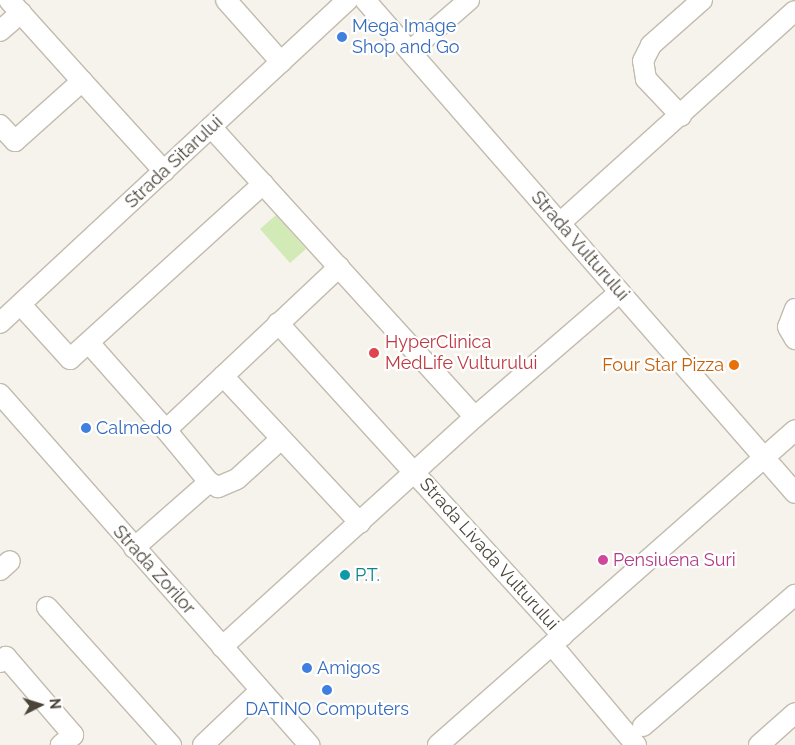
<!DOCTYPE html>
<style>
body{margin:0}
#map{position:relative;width:795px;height:745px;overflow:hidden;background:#f6f3ec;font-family:Raleway,sans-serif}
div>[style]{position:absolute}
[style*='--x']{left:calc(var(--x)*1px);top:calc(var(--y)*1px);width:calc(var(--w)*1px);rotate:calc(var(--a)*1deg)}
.green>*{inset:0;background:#d2eab5}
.roads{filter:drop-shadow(1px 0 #c2bbae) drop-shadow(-1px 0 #c2bbae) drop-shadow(0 1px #c2bbae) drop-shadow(0 -1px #c2bbae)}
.minor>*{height:20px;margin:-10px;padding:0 10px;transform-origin:10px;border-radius:10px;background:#fff}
.dots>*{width:14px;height:14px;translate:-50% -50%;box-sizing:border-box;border:2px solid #fff;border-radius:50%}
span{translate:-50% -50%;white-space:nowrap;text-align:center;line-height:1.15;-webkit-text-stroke:4.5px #fff;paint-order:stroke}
.shop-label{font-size:18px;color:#366cbe}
.left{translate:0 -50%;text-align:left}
.street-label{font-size:18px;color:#4b4439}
.health-label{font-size:18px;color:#be3a42}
.food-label{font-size:18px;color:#c56008}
.right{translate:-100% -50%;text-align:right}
.hotel-label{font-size:18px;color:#b23c85}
.culture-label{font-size:18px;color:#0d838f}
.north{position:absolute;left:15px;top:680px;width:50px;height:50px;-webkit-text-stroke:4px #fff;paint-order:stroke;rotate:85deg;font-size:14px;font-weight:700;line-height:20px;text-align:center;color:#4b4439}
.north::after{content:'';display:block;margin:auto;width:18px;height:22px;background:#4b4439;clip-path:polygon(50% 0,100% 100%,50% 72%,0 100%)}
</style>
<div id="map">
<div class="green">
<i style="clip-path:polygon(276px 215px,306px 249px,290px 263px,260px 229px)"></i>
</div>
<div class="roads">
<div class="minor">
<i style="--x:9;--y:0;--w:109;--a:48"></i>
<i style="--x:226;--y:0;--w:83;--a:48.4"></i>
<i style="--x:365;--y:0;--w:654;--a:48.9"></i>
<i style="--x:0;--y:31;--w:28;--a:-41"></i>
<i style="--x:410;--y:51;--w:78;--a:-40.8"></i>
<i style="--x:681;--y:116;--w:51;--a:-133.4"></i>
<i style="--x:646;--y:79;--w:18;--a:-99"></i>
<i style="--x:643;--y:61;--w:18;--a:-63"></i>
<i style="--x:651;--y:45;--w:68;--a:-41.4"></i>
<i style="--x:0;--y:125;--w:22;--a:47"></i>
<i style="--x:15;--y:141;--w:90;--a:-41.8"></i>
<i style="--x:82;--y:81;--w:122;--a:47.7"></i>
<i style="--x:211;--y:127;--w:392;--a:47.7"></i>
<i style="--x:560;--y:223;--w:316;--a:-42.1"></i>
<i style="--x:21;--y:305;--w:73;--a:47.8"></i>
<i style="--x:70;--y:359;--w:261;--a:-42.2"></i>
<i style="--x:795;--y:309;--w:19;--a:111"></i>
<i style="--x:788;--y:327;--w:14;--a:60"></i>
<i style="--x:0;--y:323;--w:475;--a:-42.9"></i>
<i style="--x:278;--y:323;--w:423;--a:47.7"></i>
<i style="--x:89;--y:343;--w:116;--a:48.5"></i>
<i style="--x:223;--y:376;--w:201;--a:47"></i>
<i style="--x:0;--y:394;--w:468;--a:48.6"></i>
<i style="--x:281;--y:439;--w:59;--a:137.7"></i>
<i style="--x:237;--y:479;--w:21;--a:157"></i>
<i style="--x:218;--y:487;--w:10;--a:-151"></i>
<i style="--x:209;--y:482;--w:67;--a:-129.6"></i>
<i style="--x:166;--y:430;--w:238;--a:-43.3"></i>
<i style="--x:134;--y:548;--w:100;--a:-41.3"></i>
<i style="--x:0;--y:570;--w:13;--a:-42"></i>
<i style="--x:47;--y:607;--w:186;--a:48.1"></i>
<i style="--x:552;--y:645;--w:131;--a:50"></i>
<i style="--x:222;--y:647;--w:342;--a:-42.3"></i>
<i style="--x:475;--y:417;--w:191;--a:-40.8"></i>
<i style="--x:0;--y:662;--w:8;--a:-40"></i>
<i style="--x:6;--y:657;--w:103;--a:49.3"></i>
<i style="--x:73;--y:735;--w:16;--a:140"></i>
<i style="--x:643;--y:726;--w:201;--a:-40.8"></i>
<i style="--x:203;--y:745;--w:79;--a:-43.5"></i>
<i style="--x:438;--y:745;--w:476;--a:-41.4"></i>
<i style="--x:759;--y:745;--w:48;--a:-41.6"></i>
</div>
</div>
<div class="dots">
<i style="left:342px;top:37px;background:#3f7fe0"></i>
<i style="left:374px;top:353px;background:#e0444e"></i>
<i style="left:734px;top:365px;background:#e8710a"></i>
<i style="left:86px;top:428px;background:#3f7fe0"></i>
<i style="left:603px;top:560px;background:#d1479c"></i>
<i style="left:345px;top:575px;background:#0f9aa8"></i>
<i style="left:307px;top:668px;background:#3f7fe0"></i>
<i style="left:327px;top:690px;background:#3f7fe0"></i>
</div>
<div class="shop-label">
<span class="left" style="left:352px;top:37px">Mega Image<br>Shop and Go</span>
<span class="left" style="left:96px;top:428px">Calmedo</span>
<span class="left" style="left:317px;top:668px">Amigos</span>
<span style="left:327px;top:709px">DATINO Computers</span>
</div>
<div class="street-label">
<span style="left:174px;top:162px;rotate:-43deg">Strada Sitarului</span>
<span style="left:580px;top:246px;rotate:49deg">Strada Vulturului</span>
<span style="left:489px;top:554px;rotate:48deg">Strada Livada Vulturului</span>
<span style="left:154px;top:570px;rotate:48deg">Strada Zorilor</span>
</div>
<div class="health-label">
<span class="left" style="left:385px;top:353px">HyperClinica<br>MedLife Vulturului</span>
</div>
<div class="food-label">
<span class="right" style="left:724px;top:365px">Four Star Pizza</span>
</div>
<div class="hotel-label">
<span class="left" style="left:613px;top:560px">Pensiuena Suri</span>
</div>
<div class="culture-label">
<span class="left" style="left:355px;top:575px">P.T.</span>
</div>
<div class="north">N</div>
</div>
